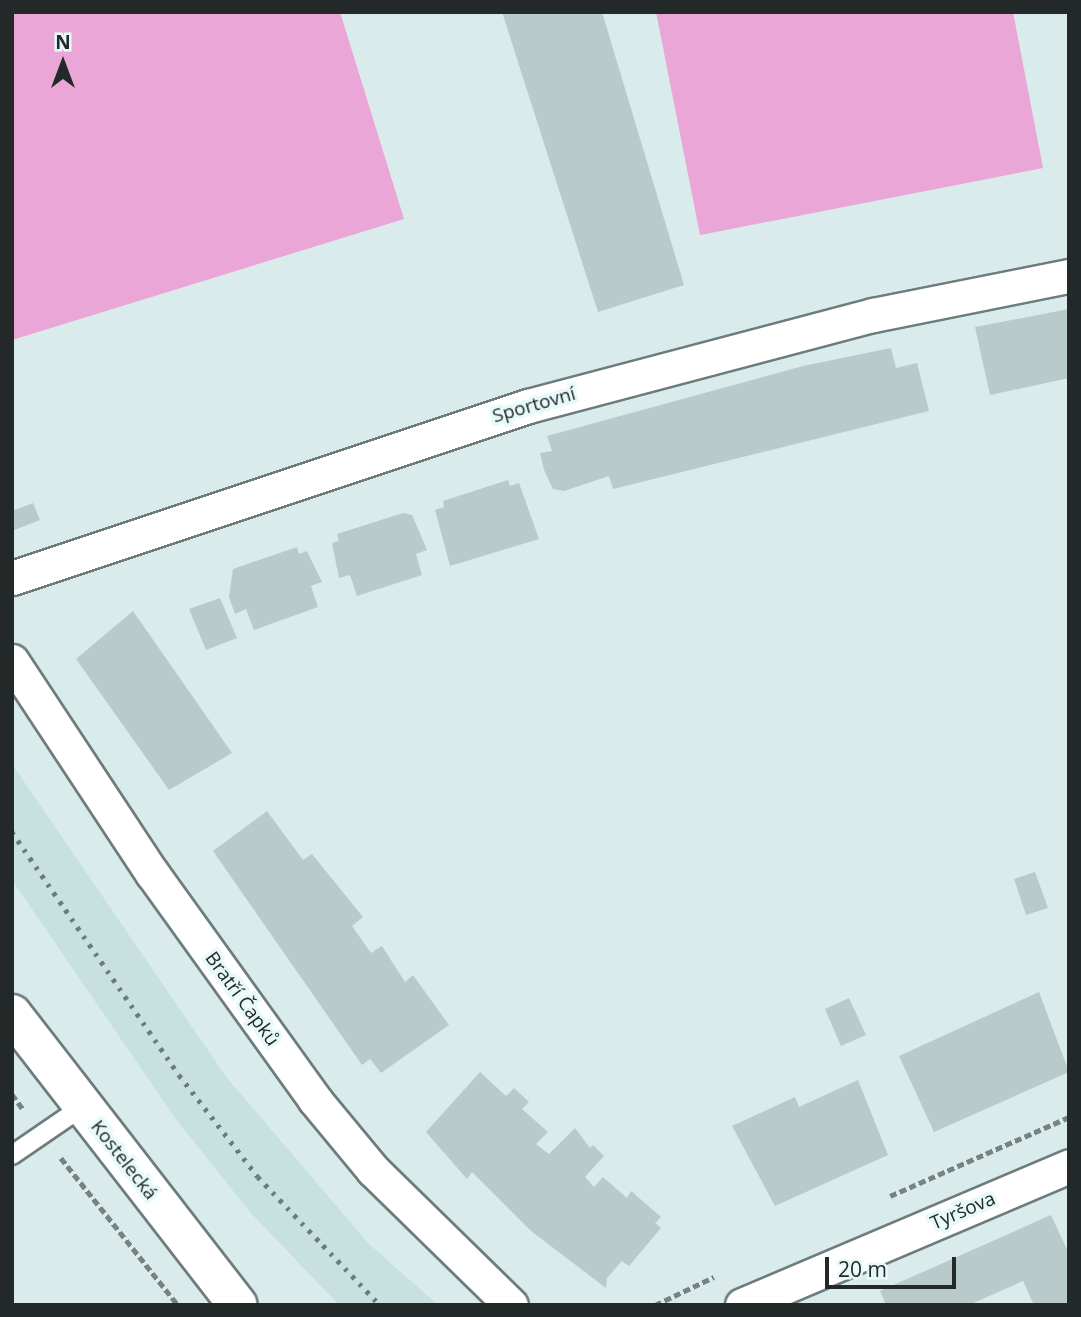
<!DOCTYPE html>
<meta charset="utf-8">
<style>
body{margin:0}
#map{position:relative;width:1081px;height:1317px;overflow:hidden;background:#daebec;font-family:"Open Sans",sans-serif}
div>[style]{position:absolute}
[style*='--x']{left:calc(var(--x)*1px);top:calc(var(--y)*1px);width:calc(var(--w)*1px);rotate:calc(var(--a)*1deg)}
.built>*{inset:0;background:#c7e1e1}
.green>*{inset:0;background:#eaa6d6}
.building>*{inset:0;background:#b9caca}
.path>*{height:4.5px;margin-top:-2.25px;transform-origin:0;background:repeating-linear-gradient(90deg,#778282 0 7px,transparent 0 10.5px)}
.roads{filter:drop-shadow(2px 0 #6d7c7d) drop-shadow(-2px 0 #6d7c7d) drop-shadow(0 2px #6d7c7d) drop-shadow(0 -2px #6d7c7d)}
.service>*{height:18px;margin:-9px;padding:0 9px;transform-origin:9px;border-radius:9px;background:#fff}
.minor>*{height:33px;margin:-16.5px;padding:0 16.5px;transform-origin:16.5px;border-radius:16.5px;background:#fff}
.tertiary>*{height:38px;margin:-19px;padding:0 19px;transform-origin:19px;border-radius:19px;background:#fff}
.rail>*{height:5px;margin-top:-2.5px;transform-origin:0;background:repeating-linear-gradient(90deg,#6e7979 0 3.5px,transparent 0 10.5px)}
span{translate:-50% -50%;white-space:nowrap;text-align:center;line-height:1.15;-webkit-text-stroke:7px #e7f9f9;paint-order:stroke}
.street-label{font-size:19px;color:#232929}
.frame{position:absolute;inset:0;border:14px solid #232929;pointer-events:none}
.north{position:absolute;left:28px;top:28px;width:70px;height:70px;-webkit-text-stroke:5px #e7f9f9;paint-order:stroke;rotate:0deg;font-size:19px;font-weight:700;line-height:28px;text-align:center;color:#232929}
.north::after{content:'';display:block;margin:auto;width:24px;height:32px;background:#232929;clip-path:polygon(50% 0,100% 100%,50% 72%,0 100%)}
.scale{position:absolute;left:825px;top:1257px;width:131px;height:32px;box-sizing:border-box;border:4px solid #232929;border-top:0;padding-left:9px;font-size:21px;line-height:24px;white-space:nowrap;color:#232929;-webkit-text-stroke:5px #e7f9f9;paint-order:stroke}
</style>
<div id="map">
<div class="built">
<i style="clip-path:polygon(12px 764px,227px 1078px,369px 1244px,438px 1305px,339px 1305px,250px 1212px,175px 1118px,12px 880px)"></i>
</div>
<div class="green">
<i style="clip-path:polygon(12px 12px,340px 12px,404px 219px,12px 340px)"></i>
<i style="clip-path:polygon(656px 12px,1013px 12px,1043px 168px,700px 235px)"></i>
</div>
<div class="building">
<i style="clip-path:polygon(502px 12px,602px 12px,684px 285px,598px 312px)"></i>
<i style="clip-path:polygon(1069px 309px,1069px 378px,990px 395px,975px 327px)"></i>
<i style="clip-path:polygon(891px 348px,896px 368px,917px 363px,929px 411px,613px 489px,609px 476px,564px 491px,553px 489px,544px 470px,540px 453px,552px 451px,547px 436px,803px 366px)"></i>
<i style="clip-path:polygon(508px 480px,510px 486px,519px 483px,539px 539px,450px 566px,435px 510px,444px 507px,443px 501px)"></i>
<i style="clip-path:polygon(33px 503px,40px 520px,12px 531px,12px 511px)"></i>
<i style="clip-path:polygon(403px 513px,412px 515px,427px 550px,416px 554px,422px 575px,357px 596px,350px 575px,339px 578px,332px 543px,339px 541px,337px 534px)"></i>
<i style="clip-path:polygon(297px 547px,299px 554px,307px 551px,322px 582px,311px 586px,318px 607px,254px 630px,246px 609px,235px 614px,229px 597px,233px 569px)"></i>
<i style="clip-path:polygon(220px 598px,237px 638px,206px 650px,189px 609px)"></i>
<i style="clip-path:polygon(133px 611px,232px 753px,169px 790px,76px 659px)"></i>
<i style="clip-path:polygon(267px 811px,303px 860px,312px 854px,363px 917px,352px 926px,371px 953px,382px 946px,405px 982px,413px 975px,449px 1025px,381px 1073px,370px 1059px,362px 1065px,213px 851px)"></i>
<i style="clip-path:polygon(1035px 872px,1048px 908px,1026px 915px,1014px 879px)"></i>
<i style="clip-path:polygon(1039px 992px,1069px 1072px,934px 1132px,899px 1056px)"></i>
<i style="clip-path:polygon(849px 998px,866px 1035px,841px 1046px,825px 1009px)"></i>
<i style="clip-path:polygon(480px 1072px,506px 1096px,514px 1088px,529px 1102px,522px 1109px,548px 1132px,536px 1144px,549px 1154px,575px 1128px,590px 1148px,593px 1145px,604px 1156px,585px 1177px,594px 1187px,603px 1177px,627px 1198px,631px 1191px,661px 1217px,655px 1223px,661px 1228px,629px 1266px,622px 1261px,607px 1278px,606px 1288px,531px 1231px,472px 1172px,467px 1179px,426px 1132px)"></i>
<i style="clip-path:polygon(858px 1080px,888px 1155px,775px 1206px,732px 1126px,795px 1097px,799px 1107px)"></i>
<i style="clip-path:polygon(1051px 1215px,1069px 1254px,1069px 1305px,1034px 1305px,1023px 1281px,969px 1305px,886px 1305px,880px 1291px)"></i>
</div>
<div class="path">
<i style="--x:12;--y:1094;--w:19;--a:54"></i>
<i style="--x:61;--y:1158;--w:188;--a:51.5"></i>
<i style="--x:890;--y:1196;--w:196;--a:-23.8"></i>
<i style="--x:655;--y:1305;--w:65;--a:-25.4"></i>
</div>
<div class="roads">
<div class="service">
<i style="--x:12;--y:1155;--w:85;--a:-34.4"></i>
</div>
<div class="minor">
<i style="--x:12;--y:578;--w:544;--a:-18.43"></i>
<i style="--x:528;--y:406;--w:357;--a:-14.8"></i>
<i style="--x:873;--y:315;--w:200;--a:-11.3"></i>
<i style="--x:12;--y:661;--w:254;--a:56.6"></i>
<i style="--x:152;--y:873;--w:279;--a:54.3"></i>
<i style="--x:315;--y:1100;--w:91;--a:50.4"></i>
<i style="--x:373;--y:1170;--w:193;--a:44.4"></i>
<i style="--x:742;--y:1305;--w:355;--a:-23"></i>
</div>
<div class="tertiary">
<i style="--x:12;--y:1014;--w:368;--a:52.2"></i>
</div>
</div>
<div class="rail">
<i style="--x:12;--y:832;--w:295;--a:55.5"></i>
<i style="--x:179;--y:1075;--w:129;--a:52.2"></i>
<i style="--x:258;--y:1177;--w:177;--a:46.4"></i>
</div>
<div class="street-label">
<span style="left:534px;top:405px;rotate:-16deg">Sportovní</span>
<span style="left:242px;top:999px;rotate:54deg">Bratří Čapků</span>
<span style="left:124px;top:1160px;rotate:52deg">Kostelecká</span>
<span style="left:963px;top:1211px;rotate:-23deg">Tyršova</span>
</div>
<div class="frame"></div>
<div class="north">N</div>
<div class="scale">20 m</div>
</div>
